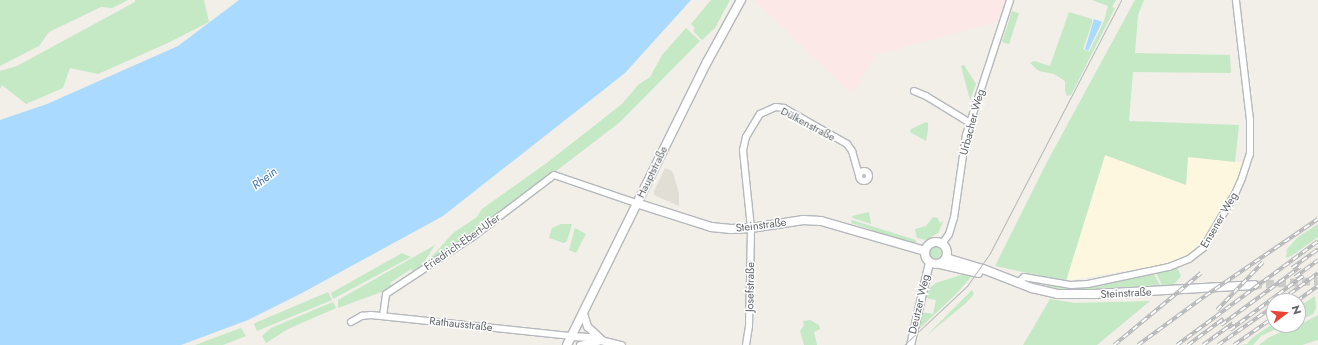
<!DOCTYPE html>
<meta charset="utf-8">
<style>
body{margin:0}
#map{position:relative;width:1318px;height:345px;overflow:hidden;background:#f1efe8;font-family:Jost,sans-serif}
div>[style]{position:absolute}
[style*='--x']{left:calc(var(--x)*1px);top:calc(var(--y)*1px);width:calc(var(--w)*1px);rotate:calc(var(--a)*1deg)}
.commercial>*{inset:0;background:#fef7e0}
.education>*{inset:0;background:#e1ded6}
.medical>*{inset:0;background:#fce8e6}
.green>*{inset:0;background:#c5e8c5}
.round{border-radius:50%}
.water>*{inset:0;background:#aadaff}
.secondary-tunnel>*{height:8px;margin-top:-4px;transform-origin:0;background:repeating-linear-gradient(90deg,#ccccc8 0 8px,transparent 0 12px)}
.roads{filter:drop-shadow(1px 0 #b5b8bc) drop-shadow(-1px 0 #b5b8bc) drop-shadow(0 1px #b5b8bc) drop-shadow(0 -1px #b5b8bc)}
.minor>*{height:6px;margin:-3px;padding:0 3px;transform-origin:3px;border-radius:3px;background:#fff}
.minor>.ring{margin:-3px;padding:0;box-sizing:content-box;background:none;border:6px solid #fff;border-radius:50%}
.tertiary>*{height:7px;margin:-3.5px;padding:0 3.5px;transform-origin:3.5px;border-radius:3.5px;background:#fff}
.secondary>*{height:8px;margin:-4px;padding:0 4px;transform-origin:4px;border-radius:4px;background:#fff}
.secondary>.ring{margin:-4px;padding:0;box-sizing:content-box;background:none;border:8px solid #fff;border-radius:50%}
.tram>*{height:1px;margin:-0.5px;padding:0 0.5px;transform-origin:0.5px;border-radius:0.5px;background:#b6b7b8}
.rail>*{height:3.5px;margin-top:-1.75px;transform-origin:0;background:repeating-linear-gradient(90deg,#fff 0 6px,#b6b7b8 0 12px);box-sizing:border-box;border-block:1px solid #b6b7b8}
span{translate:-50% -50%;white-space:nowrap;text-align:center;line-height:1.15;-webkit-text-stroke:3px #fff;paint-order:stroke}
.street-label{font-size:11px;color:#5f6368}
.water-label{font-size:12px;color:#4174aa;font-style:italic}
.north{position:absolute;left:1266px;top:293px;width:40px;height:40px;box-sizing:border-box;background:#fff;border:1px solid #bfc1c3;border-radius:50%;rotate:74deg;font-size:11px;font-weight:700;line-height:16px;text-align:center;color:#5f6368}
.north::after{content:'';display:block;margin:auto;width:14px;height:18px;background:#ea4335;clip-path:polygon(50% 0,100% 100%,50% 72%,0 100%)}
</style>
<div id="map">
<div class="commercial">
<i style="clip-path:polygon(1105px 155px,1186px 185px,1188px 157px,1242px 162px,1239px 178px,1202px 247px,1190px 256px,1173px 263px,1066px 281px)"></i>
</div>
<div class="education">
<i style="clip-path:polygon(665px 168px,672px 171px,674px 176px,679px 194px,679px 206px,654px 195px,654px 191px)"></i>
</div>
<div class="medical">
<i style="clip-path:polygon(754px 0,1004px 0,997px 22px,876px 55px,852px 94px)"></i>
</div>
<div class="green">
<i style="clip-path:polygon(0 0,128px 0,112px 8px,101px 7px,49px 32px,39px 46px,0 66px)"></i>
<i style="clip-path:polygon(135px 0,204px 0,209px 22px,170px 42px,98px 74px,70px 68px,63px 88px,26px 104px,2px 85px,0 89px,0 71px,17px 66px,135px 2px)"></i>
<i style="clip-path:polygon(711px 0,730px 0,715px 28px,702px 40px,693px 31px,695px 28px,691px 24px)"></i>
<i style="clip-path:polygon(1092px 0,1116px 0,1112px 7px,1115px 8px,1071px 95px,1067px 96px,1065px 91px,1065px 81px,1054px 74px,1039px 71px,1030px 63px,1034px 61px,1050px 66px,1069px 12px,1092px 19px,1092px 23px,1083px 49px,1089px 52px,1104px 21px,1108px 6px)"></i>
<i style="clip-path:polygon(1135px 0,1144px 0,1138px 15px,1135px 53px,1230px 55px,1231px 73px,1133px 72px,1129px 121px,1239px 125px,1235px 162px,1188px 157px,1186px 185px,1105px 155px,1066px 281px,995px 266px,1047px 162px)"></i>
<i style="clip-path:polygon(1012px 11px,1019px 13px,1009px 44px,1002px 42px)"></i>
<i style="clip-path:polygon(686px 28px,700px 41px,620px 122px,508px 208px,453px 246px,453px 248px,434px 260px,428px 261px,453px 233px,477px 217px,482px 209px,548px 162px,622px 104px,638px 85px,650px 77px,662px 55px)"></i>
<i style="clip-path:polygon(964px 65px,976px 84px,970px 100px,961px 66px)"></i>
<i style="clip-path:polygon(926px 122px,928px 123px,928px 130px,926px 141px,910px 132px,911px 129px)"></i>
<i style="clip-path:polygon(869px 212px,871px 224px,853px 218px,852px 216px)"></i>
<i style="clip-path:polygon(933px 217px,938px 218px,938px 220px,941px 223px,944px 220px,938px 233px,926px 240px,917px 238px,915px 229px,926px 226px)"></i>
<i style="clip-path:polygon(852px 220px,916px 240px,916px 243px,875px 233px,873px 230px,851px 223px)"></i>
<i style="clip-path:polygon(561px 224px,572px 224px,567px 241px,564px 243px,549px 238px,552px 228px)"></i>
<i style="clip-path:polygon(1318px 224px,1318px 237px,1293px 255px,1286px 258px,1287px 249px,1298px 237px)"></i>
<i style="clip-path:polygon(575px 228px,586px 234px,576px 253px,569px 250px)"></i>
<i style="clip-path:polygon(435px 245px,419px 270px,414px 273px,411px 269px,390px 283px,392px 287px,384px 291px,338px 308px,338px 300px)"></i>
<i class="round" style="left:929px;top:247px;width:12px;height:12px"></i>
<i style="clip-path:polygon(402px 253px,411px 257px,333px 299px,331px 293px)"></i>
<i style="clip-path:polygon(1177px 267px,1181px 276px,1176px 282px,1173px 285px,1162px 285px,1155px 271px)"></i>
<i style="clip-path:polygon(1153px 272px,1160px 285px,1080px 290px,1059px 289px,1041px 284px,1041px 282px,1067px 287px)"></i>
<i style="clip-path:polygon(961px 275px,972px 276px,956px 294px,917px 331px,921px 312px,933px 314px,936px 300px,925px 298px,928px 289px,936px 283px)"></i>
<i style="clip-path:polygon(972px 290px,974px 294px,966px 303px,926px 336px)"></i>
<i style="clip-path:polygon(328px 292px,332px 300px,257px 331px,254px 324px,255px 323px)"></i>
<i style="clip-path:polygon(1315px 296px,1316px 308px,1313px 314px,1298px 322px,1298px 307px)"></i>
<i style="clip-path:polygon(1050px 299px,1075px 303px,1150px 301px,1097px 345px,1023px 345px)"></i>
<i style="clip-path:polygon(333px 302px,336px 308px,288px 329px,266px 343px,262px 336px,271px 328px)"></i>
<i style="clip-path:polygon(1318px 315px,1318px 340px,1302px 345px,1259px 345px,1268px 338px,1281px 332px,1284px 333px)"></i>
<i style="clip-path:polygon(810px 320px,819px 325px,820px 329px,814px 332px,817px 345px,804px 345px,800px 331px,804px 325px,803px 321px)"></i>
<i style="clip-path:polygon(1274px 323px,1274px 325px,1284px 325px,1261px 336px,1253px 345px,1241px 345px,1247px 344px,1252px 338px)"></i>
<i style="clip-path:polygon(241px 328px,246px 336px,223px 345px,195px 345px)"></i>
</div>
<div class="water">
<i style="clip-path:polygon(239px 0,691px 0,625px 73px,443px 216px,302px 293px,248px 320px,181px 345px,0 345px,0 120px,47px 104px,178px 46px)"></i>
<i style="clip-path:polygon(1094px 19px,1102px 22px,1088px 51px,1085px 49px)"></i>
</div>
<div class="secondary-tunnel">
<i style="--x:1254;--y:285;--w:64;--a:-3.6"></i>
</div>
<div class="roads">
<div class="minor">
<i style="--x:914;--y:91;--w:13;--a:23"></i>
<i style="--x:926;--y:96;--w:52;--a:31.5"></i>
<i class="ring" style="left:859px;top:171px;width:4px;height:4px"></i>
<i style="--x:942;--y:244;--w:12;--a:-55"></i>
<i style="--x:949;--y:234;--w:17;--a:-73"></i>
<i style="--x:954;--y:218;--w:84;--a:-81.8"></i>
<i style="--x:966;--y:135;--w:142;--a:-71.9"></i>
<i style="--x:1018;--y:283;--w:8;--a:-45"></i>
<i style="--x:1024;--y:277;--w:48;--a:9.7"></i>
<i style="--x:1071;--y:285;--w:17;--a:-3"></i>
<i style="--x:1088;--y:284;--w:83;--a:-11.9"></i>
<i style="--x:1169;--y:267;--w:22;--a:-22"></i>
<i style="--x:1189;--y:259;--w:18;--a:-38"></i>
<i style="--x:1203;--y:248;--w:63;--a:-59.3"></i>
<i style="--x:1235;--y:194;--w:17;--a:-66"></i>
<i style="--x:1242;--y:178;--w:25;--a:-72"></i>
<i style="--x:1250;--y:154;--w:34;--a:-90"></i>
<i style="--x:1250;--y:120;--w:121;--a:-96.7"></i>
<i style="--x:383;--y:316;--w:22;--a:-82"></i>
<i style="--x:386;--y:294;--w:102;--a:-33.4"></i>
<i style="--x:471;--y:238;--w:104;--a:-37.2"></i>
<i style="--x:554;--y:175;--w:87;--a:18.9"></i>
<i style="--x:351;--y:322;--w:13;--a:-29"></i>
<i style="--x:362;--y:316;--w:9;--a:-6"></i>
<i style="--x:371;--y:315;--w:202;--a:6"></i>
<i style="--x:746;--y:345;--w:19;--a:-81"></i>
<i style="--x:749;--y:326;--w:98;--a:-88.8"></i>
<i style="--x:751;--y:228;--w:78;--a:-95.9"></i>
<i style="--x:743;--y:150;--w:13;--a:-77"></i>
<i style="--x:746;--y:137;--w:27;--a:-59"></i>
<i style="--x:760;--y:114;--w:17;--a:-24"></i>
<i style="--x:776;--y:107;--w:8;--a:7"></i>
<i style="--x:784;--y:108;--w:73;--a:29.7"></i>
<i style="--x:847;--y:144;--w:9;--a:54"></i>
<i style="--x:852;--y:151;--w:25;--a:74"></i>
</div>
<div class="tertiary">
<i style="--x:583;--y:313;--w:14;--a:73"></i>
<i style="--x:587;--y:326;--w:19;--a:43"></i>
<i style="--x:572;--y:336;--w:16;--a:4"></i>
<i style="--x:588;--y:337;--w:34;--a:14"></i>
<i style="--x:580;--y:345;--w:18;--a:-13"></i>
<i style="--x:910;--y:345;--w:85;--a:-77.1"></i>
</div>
<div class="secondary">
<i style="--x:636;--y:203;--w:79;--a:17.7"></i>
<i style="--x:711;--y:227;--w:20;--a:6"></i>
<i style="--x:731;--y:229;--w:20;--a:-3"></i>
<i style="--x:751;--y:228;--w:53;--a:-8.7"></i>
<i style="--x:803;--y:220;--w:18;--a:3"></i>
<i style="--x:821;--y:221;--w:108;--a:16.1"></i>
<i class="ring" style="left:925px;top:242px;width:14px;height:14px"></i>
<i style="--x:946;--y:258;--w:39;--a:17"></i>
<i style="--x:983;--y:269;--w:53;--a:21.2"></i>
<i style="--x:1032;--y:288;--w:26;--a:13"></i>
<i style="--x:1057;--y:294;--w:38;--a:0"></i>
<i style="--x:1095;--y:294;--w:159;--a:-3.2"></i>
<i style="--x:940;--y:264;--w:39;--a:13"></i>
<i style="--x:567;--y:345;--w:316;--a:-63.7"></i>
<i style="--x:707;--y:62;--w:71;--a:-61.3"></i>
</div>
</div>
<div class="tram">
<i style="--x:904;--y:345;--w:86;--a:-43.1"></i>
<i style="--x:967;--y:286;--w:40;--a:-55.1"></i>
<i style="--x:990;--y:253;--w:285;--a:-62.6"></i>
</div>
<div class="rail">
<i style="--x:1292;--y:268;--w:32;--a:-36"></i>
<i style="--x:1295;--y:277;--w:29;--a:-36"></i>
<i style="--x:1280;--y:301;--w:47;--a:-36.4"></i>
<i style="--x:1297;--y:301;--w:26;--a:-36"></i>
<i style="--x:1217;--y:310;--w:66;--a:-46.2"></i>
<i style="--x:1221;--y:325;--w:98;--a:-36.3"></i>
<i style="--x:1230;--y:330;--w:91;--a:-36.5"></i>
<i style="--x:1114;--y:345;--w:113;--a:-39.6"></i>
<i style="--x:1138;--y:345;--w:83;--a:-36.2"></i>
<i style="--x:1205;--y:296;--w:137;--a:-34.3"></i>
<i style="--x:1177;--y:345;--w:175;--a:-36.4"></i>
<i style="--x:1188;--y:345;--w:44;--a:-36.6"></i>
<i style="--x:1203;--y:345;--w:37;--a:-36"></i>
<i style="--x:1218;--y:345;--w:68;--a:-34.9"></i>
<i style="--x:1234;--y:345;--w:49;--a:-35"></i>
</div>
<div class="street-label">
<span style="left:972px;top:122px;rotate:-75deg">Urbacher Weg</span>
<span style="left:808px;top:124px;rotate:28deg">Dülkenstraße</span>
<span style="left:652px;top:172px;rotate:-64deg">Hauptstraße</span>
<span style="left:1219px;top:220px;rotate:-60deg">Ensener Weg</span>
<span style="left:761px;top:225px;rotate:-7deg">Steinstraße</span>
<span style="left:462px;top:242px;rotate:-35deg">Friedrich-Ebert-Ufer</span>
<span style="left:750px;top:287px;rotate:-89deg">Josefstraße</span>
<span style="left:1126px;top:293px;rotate:-3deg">Steinstraße</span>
<span style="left:919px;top:304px;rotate:-77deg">Deutzer Weg</span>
<span style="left:461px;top:324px;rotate:6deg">Rathausstraße</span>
</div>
<div class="water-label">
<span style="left:265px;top:179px;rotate:-37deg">Rhein</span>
</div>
<div class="north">N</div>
</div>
